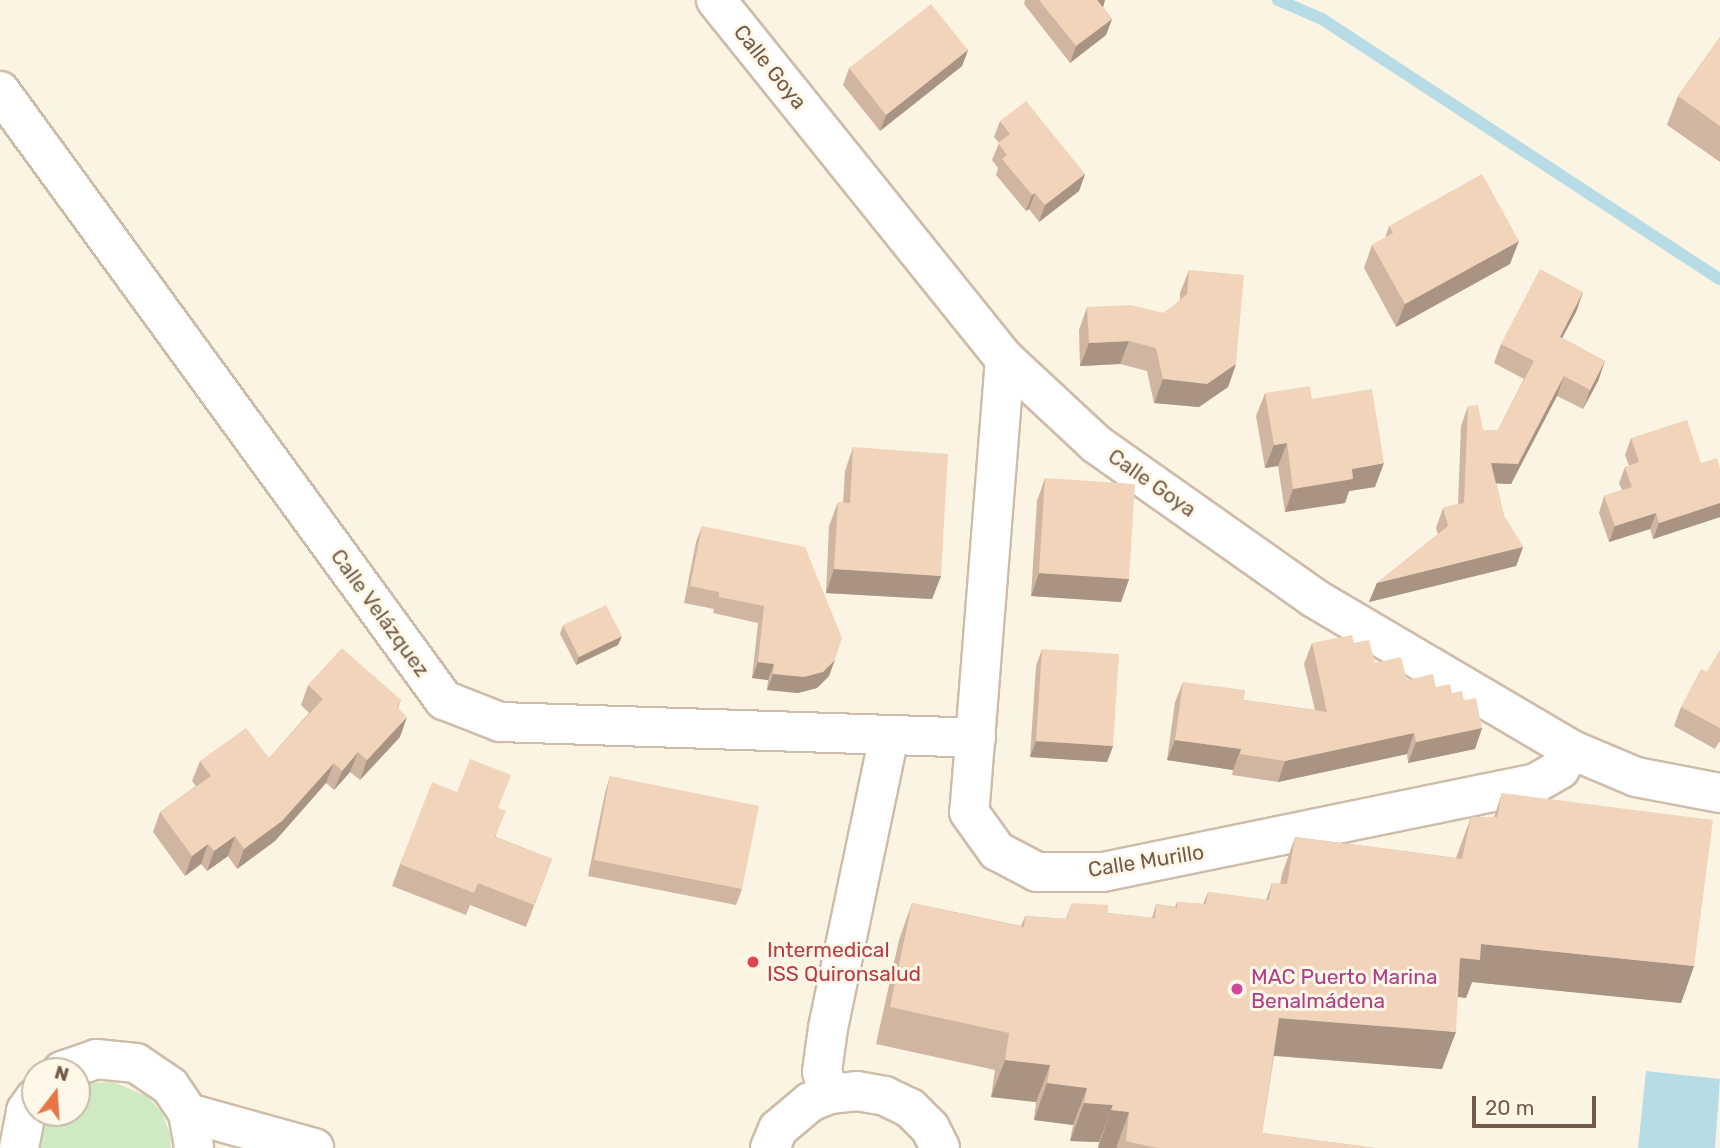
<!DOCTYPE html>
<meta charset="utf-8">
<style>
body{margin:0}
#map{position:relative;width:1720px;height:1148px;overflow:hidden;background:#fcf4e3;font-family:Rubik,sans-serif}
div>[style]{position:absolute}
[style*='--x']{left:calc(var(--x)*1px);top:calc(var(--y)*1px);width:calc(var(--w)*1px);rotate:calc(var(--a)*1deg)}
.green>*{inset:0;background:#cfeac2}
.water>*{inset:0;background:#b8dce6}
.stream>*{height:12px;margin:-6px;padding:0 6px;transform-origin:6px;border-radius:6px;background:#b8dce6}
.roads{filter:drop-shadow(2px 0 #cebcaa) drop-shadow(-2px 0 #cebcaa) drop-shadow(0 2px #cebcaa) drop-shadow(0 -2px #cebcaa)}
.street>*{height:38px;margin:-19px;padding:0 19px;transform-origin:19px;border-radius:19px;background:#fff}
.wall>*{inset:0;background:#d0b6a1}
.shaded-wall>*{inset:0;background:#a99483}
.building>*{inset:0;background:#f2d4bb}
.dots>*{width:19px;height:19px;translate:-50% -50%;box-sizing:border-box;border:4px solid #fff8e9;border-radius:50%}
span{translate:-50% -50%;white-space:nowrap;text-align:center;line-height:1.15;-webkit-text-stroke:6px #fff8e9;paint-order:stroke}
.street-label{font-size:21px;color:#745b49}
.health-label{font-size:21px;color:#be3a42}
.left{translate:0 -50%;text-align:left}
.hotel-label{font-size:21px;color:#b23c85}
.north{position:absolute;left:21px;top:1057px;width:70px;height:70px;box-sizing:border-box;background:#fff8e9;border:2px solid #c7b9a9;border-radius:50%;rotate:17deg;font-size:19px;font-weight:700;line-height:28px;text-align:center;color:#745b49}
.north::after{content:'';display:block;margin:auto;width:24px;height:32px;background:#e67548;clip-path:polygon(50% 0,100% 100%,50% 72%,0 100%)}
.scale{position:absolute;left:1472px;top:1096px;width:124px;height:32px;box-sizing:border-box;border:4px solid #745b49;border-top:0;padding-left:9px;font-size:21px;line-height:24px;white-space:nowrap;color:#745b49;-webkit-text-stroke:5px #fff8e9;paint-order:stroke}
</style>
<div id="map">
<div class="green">
<i style="clip-path:polygon(113px 1082px,147px 1096px,162px 1113px,170px 1134px,171px 1148px,40px 1148px,42px 1129px,50px 1113px,77px 1113px,77px 1088px,90px 1083px)"></i>
</div>
<div class="water">
<i style="clip-path:polygon(1646px 1071px,1720px 1079px,1715px 1148px,1638px 1148px)"></i>
</div>
<div class="stream">
<i style="--x:1278;--y:0;--w:48;--a:23.4"></i>
<i style="--x:1322;--y:19;--w:475;--a:33.2"></i>
</div>
<div class="roads">
<div class="street">
<i style="--x:716;--y:0;--w:461;--a:51.2"></i>
<i style="--x:1005;--y:359;--w:125;--a:43"></i>
<i style="--x:1096;--y:444;--w:267;--a:35.2"></i>
<i style="--x:1314;--y:598;--w:299;--a:30.5"></i>
<i style="--x:1572;--y:750;--w:69;--a:22.9"></i>
<i style="--x:1636;--y:777;--w:86;--a:10.8"></i>
<i style="--x:0;--y:91;--w:754;--a:53.91"></i>
<i style="--x:444;--y:700;--w:60;--a:21.4"></i>
<i style="--x:500;--y:722;--w:476;--a:1.9"></i>
<i style="--x:1005;--y:359;--w:454;--a:94.5"></i>
<i style="--x:969;--y:812;--w:48;--a:54.3"></i>
<i style="--x:997;--y:851;--w:45;--a:27.7"></i>
<i style="--x:1037;--y:872;--w:66;--a:0"></i>
<i style="--x:1103;--y:872;--w:442;--a:-11.6"></i>
<i style="--x:1536;--y:783;--w:28;--a:-30"></i>
<i style="--x:1560;--y:769;--w:22;--a:-58"></i>
<i style="--x:62;--y:1071;--w:36;--a:-19"></i>
<i style="--x:96;--y:1059;--w:40;--a:5.7"></i>
<i style="--x:136;--y:1063;--w:41;--a:34.1"></i>
<i style="--x:170;--y:1086;--w:32;--a:56"></i>
<i style="--x:188;--y:1113;--w:36;--a:80"></i>
<i style="--x:830;--y:1094;--w:23;--a:-110"></i>
<i style="--x:822;--y:1072;--w:44;--a:-82.2"></i>
<i style="--x:828;--y:1028;--w:299;--a:-78.2"></i>
<i style="--x:188;--y:1113;--w:131;--a:15.5"></i>
<i style="--x:19;--y:1148;--w:38;--a:-79"></i>
<i style="--x:26;--y:1111;--w:16;--a:-55"></i>
<i style="--x:770;--y:1148;--w:21;--a:-67"></i>
<i style="--x:778;--y:1129;--w:42;--a:-40.2"></i>
<i style="--x:810;--y:1102;--w:22;--a:-22"></i>
<i style="--x:830;--y:1094;--w:27;--a:-6"></i>
<i style="--x:857;--y:1091;--w:28;--a:10"></i>
<i style="--x:885;--y:1096;--w:28;--a:26"></i>
<i style="--x:910;--y:1108;--w:28;--a:45"></i>
<i style="--x:930;--y:1128;--w:22;--a:63"></i>
</div>
</div>
<div class="wall">
<i style="clip-path:polygon(1025px 0,1105px 0,1103px 7px,1112px 19px,1106px 35px,1070px 63px,1024px 4px)"></i>
<i style="clip-path:polygon(1720px 37px,1720px 162px,1667px 125px,1678px 96px)"></i>
<i style="clip-path:polygon(968px 50px,962px 66px,880px 131px,843px 85px,849px 68px)"></i>
<i style="clip-path:polygon(1000px 121px,1085px 174px,1079px 191px,1039px 222px,1029px 209px,1026px 211px,996px 175px,998px 168px,992px 160px,999px 143px,994px 137px)"></i>
<i style="clip-path:polygon(1389px 226px,1510px 264px,1396px 327px,1364px 268px,1372px 245px,1385px 238px)"></i>
<i style="clip-path:polygon(1189px 270px,1236px 364px,1228px 387px,1199px 407px,1154px 403px,1147px 371px,1120px 364px,1080px 366px,1079px 330px,1087px 307px,1164px 313px,1180px 300px,1180px 293px)"></i>
<i style="clip-path:polygon(1583px 292px,1576px 312px,1562px 338px,1605px 361px,1598px 381px,1583px 409px,1557px 396px,1511px 484px,1496px 483px,1504px 516px,1523px 547px,1516px 566px,1369px 602px,1377px 583px,1438px 534px,1436px 528px,1443px 508px,1458px 504px,1461px 426px,1468px 406px,1483px 430px,1498px 430px,1524px 379px,1494px 363px,1501px 344px)"></i>
<i style="clip-path:polygon(1265px 393px,1312px 399px,1375px 487px,1349px 491px,1345px 503px,1285px 512px,1278px 466px,1265px 468px,1256px 416px)"></i>
<i style="clip-path:polygon(1631px 438px,1701px 463px,1720px 469px,1720px 517px,1653px 539px,1650px 529px,1609px 542px,1599px 513px,1604px 496px,1622px 490px,1619px 483px,1625px 467px,1629px 466px,1625px 455px)"></i>
<i style="clip-path:polygon(853px 447px,941px 576px,932px 599px,826px 593px,829px 526px,838px 502px,843px 503px,845px 471px)"></i>
<i style="clip-path:polygon(1045px 478px,1129px 579px,1121px 602px,1031px 596px,1037px 501px)"></i>
<i style="clip-path:polygon(702px 526px,829px 676px,817px 688px,798px 693px,767px 690px,768px 680px,752px 678px,758px 623px,713px 613px,714px 609px,684px 603px,696px 542px)"></i>
<i style="clip-path:polygon(563px 625px,618px 645px,576px 665px,560px 634px)"></i>
<i style="clip-path:polygon(1312px 643px,1354px 643px,1375px 663px,1407px 680px,1436px 687px,1452px 693px,1464px 700px,1482px 728px,1475px 749px,1408px 763px,1407px 754px,1278px 782px,1232px 775px,1233px 770px,1167px 760px,1175px 702px,1183px 682px,1244px 700px,1315px 710px,1304px 664px)"></i>
<i style="clip-path:polygon(1042px 649px,1113px 746px,1107px 762px,1030px 757px,1036px 666px)"></i>
<i style="clip-path:polygon(1720px 650px,1720px 743px,1719px 742px,1715px 749px,1674px 726px,1681px 707px,1707px 672px)"></i>
<i style="clip-path:polygon(308px 685px,401px 700px,398px 708px,400px 737px,360px 780px,350px 772px,334px 790px,326px 783px,275px 841px,237px 869px,228px 856px,207px 871px,201px 864px,185px 876px,153px 832px,160px 812px,196px 786px,192px 781px,200px 761px,269px 758px,309px 713px,301px 705px)"></i>
<i style="clip-path:polygon(610px 776px,742px 889px,736px 905px,588px 876px,605px 793px)"></i>
<i style="clip-path:polygon(457px 792px,498px 808px,496px 837px,552px 859px,526px 927px,470px 905px,466px 915px,392px 886px,400px 864px)"></i>
<i style="clip-path:polygon(1502px 793px,1694px 966px,1681px 1003px,1472px 982px,1466px 998px,1458px 997px,1442px 1069px,1274px 1056px,1262px 1133px,1375px 1148px,1098px 1148px,1099px 1142px,1070px 1141px,1073px 1125px,1034px 1120px,1036px 1102px,991px 1097px,995px 1070px,876px 1044px,899px 940px,912px 903px,1021px 926px,1025px 916px,1066px 919px,1072px 903px,1108px 913px,1152px 918px,1156px 904px,1175px 907px,1177px 902px,1203px 904px,1208px 892px,1266px 900px,1272px 883px,1280px 884px,1282px 874px,1295px 837px,1456px 858px,1471px 817px,1494px 817px)"></i>
</div>
<div class="shaded-wall">
<i style="clip-path:polygon(1097px 0,1105px 0,1103px 7px)"></i>
<i style="clip-path:polygon(1112px 19px,1106px 35px,1070px 63px,1076px 46px)"></i>
<i style="clip-path:polygon(968px 50px,962px 66px,880px 131px,886px 115px)"></i>
<i style="clip-path:polygon(1085px 174px,1079px 191px,1039px 222px,1045px 205px)"></i>
<i style="clip-path:polygon(1035px 193px,1029px 209px,1026px 211px,1032px 195px)"></i>
<i style="clip-path:polygon(1519px 241px,1510px 264px,1396px 327px,1405px 304px)"></i>
<i style="clip-path:polygon(1583px 292px,1576px 312px,1552px 357px,1560px 337px)"></i>
<i style="clip-path:polygon(1129px 341px,1120px 364px,1080px 366px,1089px 343px)"></i>
<i style="clip-path:polygon(1605px 361px,1598px 381px,1583px 409px,1590px 390px)"></i>
<i style="clip-path:polygon(1236px 364px,1228px 387px,1199px 407px,1154px 403px,1163px 379px)"></i>
<i style="clip-path:polygon(1564px 376px,1557px 396px,1511px 484px,1484px 483px,1491px 463px)"></i>
<i style="clip-path:polygon(1287px 443px,1278px 466px,1265px 468px,1274px 445px)"></i>
<i style="clip-path:polygon(1384px 463px,1375px 487px,1349px 491px,1345px 503px,1285px 512px,1293px 489px,1352px 469px)"></i>
<i style="clip-path:polygon(1720px 503px,1720px 517px,1653px 539px,1659px 523px)"></i>
<i style="clip-path:polygon(1656px 513px,1650px 529px,1609px 542px,1615px 526px)"></i>
<i style="clip-path:polygon(1523px 547px,1516px 566px,1369px 602px,1377px 583px)"></i>
<i style="clip-path:polygon(834px 569px,941px 576px,932px 599px,826px 593px)"></i>
<i style="clip-path:polygon(1039px 573px,1129px 579px,1121px 602px,1031px 596px)"></i>
<i style="clip-path:polygon(622px 636px,618px 645px,576px 665px,579px 657px)"></i>
<i style="clip-path:polygon(835px 660px,829px 676px,817px 688px,798px 693px,767px 690px,773px 674px)"></i>
<i style="clip-path:polygon(758px 662px,774px 664px,768px 680px,752px 678px)"></i>
<i style="clip-path:polygon(407px 717px,400px 737px,360px 780px,367px 760px)"></i>
<i style="clip-path:polygon(1482px 728px,1475px 749px,1408px 763px,1416px 742px)"></i>
<i style="clip-path:polygon(1414px 733px,1407px 754px,1278px 782px,1285px 761px)"></i>
<i style="clip-path:polygon(1175px 740px,1241px 749px,1233px 770px,1167px 760px)"></i>
<i style="clip-path:polygon(1036px 741px,1113px 746px,1107px 762px,1030px 757px)"></i>
<i style="clip-path:polygon(358px 752px,350px 772px,334px 790px,342px 771px)"></i>
<i style="clip-path:polygon(334px 763px,326px 783px,275px 841px,237px 869px,244px 849px)"></i>
<i style="clip-path:polygon(235px 836px,228px 856px,207px 871px,214px 851px)"></i>
<i style="clip-path:polygon(208px 844px,201px 864px,185px 876px,192px 856px)"></i>
<i style="clip-path:polygon(1481px 944px,1694px 966px,1681px 1003px,1472px 982px,1466px 998px,1447px 995px,1460px 958px)"></i>
<i style="clip-path:polygon(1279px 1018px,1456px 1032px,1442px 1069px,1266px 1055px)"></i>
<i style="clip-path:polygon(1005px 1060px,1050px 1065px,1036px 1102px,991px 1097px)"></i>
<i style="clip-path:polygon(1047px 1083px,1087px 1088px,1073px 1125px,1034px 1120px)"></i>
<i style="clip-path:polygon(1084px 1103px,1113px 1105px,1099px 1142px,1070px 1141px)"></i>
<i style="clip-path:polygon(1111px 1110px,1129px 1112px,1116px 1148px,1098px 1148px)"></i>
</div>
<div class="building">
<i style="clip-path:polygon(1039px 0,1097px 0,1112px 19px,1076px 46px)"></i>
<i style="clip-path:polygon(931px 4px,968px 50px,886px 115px,849px 68px)"></i>
<i style="clip-path:polygon(1720px 37px,1720px 126px,1678px 96px)"></i>
<i style="clip-path:polygon(1026px 101px,1085px 174px,1045px 205px,1035px 193px,1032px 195px,1002px 159px,1007px 155px,998px 143px,1010px 134px,1000px 121px)"></i>
<i style="clip-path:polygon(1482px 174px,1519px 241px,1405px 304px,1372px 245px,1393px 233px,1389px 226px)"></i>
<i style="clip-path:polygon(1540px 269px,1583px 292px,1560px 337px,1605px 361px,1590px 390px,1564px 376px,1518px 464px,1491px 463px,1504px 516px,1523px 547px,1377px 583px,1448px 526px,1443px 508px,1464px 503px,1468px 406px,1478px 405px,1483px 430px,1498px 430px,1534px 361px,1501px 344px)"></i>
<i style="clip-path:polygon(1189px 270px,1244px 275px,1236px 364px,1207px 384px,1163px 379px,1156px 348px,1129px 341px,1089px 343px,1087px 307px,1130px 305px,1164px 313px,1187px 294px)"></i>
<i style="clip-path:polygon(1310px 386px,1312px 399px,1372px 389px,1384px 463px,1352px 469px,1353px 479px,1293px 489px,1287px 443px,1274px 445px,1265px 393px)"></i>
<i style="clip-path:polygon(1687px 420px,1701px 463px,1717px 458px,1720px 469px,1720px 503px,1659px 523px,1656px 513px,1615px 526px,1604px 496px,1632px 487px,1625px 467px,1639px 462px,1631px 438px)"></i>
<i style="clip-path:polygon(853px 447px,948px 454px,941px 576px,834px 569px,838px 502px,850px 503px)"></i>
<i style="clip-path:polygon(1045px 478px,1135px 484px,1129px 579px,1039px 573px)"></i>
<i style="clip-path:polygon(702px 526px,805px 547px,842px 638px,835px 660px,823px 672px,804px 677px,773px 674px,774px 664px,758px 662px,764px 606px,719px 597px,719px 592px,690px 586px)"></i>
<i style="clip-path:polygon(606px 605px,622px 636px,579px 657px,563px 625px)"></i>
<i style="clip-path:polygon(1352px 635px,1354px 643px,1369px 640px,1375px 663px,1401px 657px,1407px 680px,1433px 674px,1436px 687px,1450px 684px,1452px 693px,1462px 691px,1464px 700px,1476px 698px,1482px 728px,1416px 742px,1414px 733px,1285px 761px,1240px 754px,1241px 749px,1175px 740px,1183px 682px,1245px 690px,1244px 700px,1327px 712px,1312px 643px)"></i>
<i style="clip-path:polygon(342px 648px,401px 700px,397px 707px,407px 717px,367px 760px,358px 752px,342px 771px,334px 763px,282px 821px,244px 849px,235px 836px,214px 851px,208px 844px,192px 856px,160px 812px,211px 776px,200px 761px,246px 728px,269px 758px,323px 699px,308px 685px)"></i>
<i style="clip-path:polygon(1042px 649px,1119px 654px,1113px 746px,1036px 741px)"></i>
<i style="clip-path:polygon(1720px 650px,1720px 728px,1681px 707px,1701px 669px,1707px 672px)"></i>
<i style="clip-path:polygon(470px 759px,511px 775px,498px 808px,506px 811px,495px 837px,552px 859px,534px 905px,478px 883px,474px 893px,400px 864px,432px 782px,457px 792px)"></i>
<i style="clip-path:polygon(610px 776px,759px 806px,742px 889px,594px 860px)"></i>
<i style="clip-path:polygon(1502px 793px,1713px 820px,1694px 966px,1481px 944px,1480px 960px,1460px 958px,1456px 1032px,1279px 1018px,1262px 1133px,1375px 1148px,1157px 1148px,1126px 1141px,1129px 1112px,1111px 1110px,1113px 1105px,1084px 1103px,1087px 1088px,1047px 1083px,1050px 1065px,1005px 1060px,1009px 1033px,890px 1007px,912px 903px,1024px 927px,1025px 916px,1067px 919px,1072px 903px,1108px 905px,1108px 913px,1155px 918px,1156px 904px,1177px 908px,1177px 902px,1206px 904px,1208px 892px,1269px 900px,1272px 883px,1287px 884px,1295px 837px,1462px 859px,1471px 817px,1497px 817px)"></i>
</div>
<div class="dots">
<i style="left:753px;top:962px;background:#e0444e"></i>
<i style="left:1237px;top:989px;background:#d1479c"></i>
</div>
<div class="street-label">
<span style="left:770px;top:67px;rotate:51deg">Calle Goya</span>
<span style="left:1152px;top:483px;rotate:35deg">Calle Goya</span>
<span style="left:380px;top:613px;rotate:54deg">Calle Velázquez</span>
<span style="left:1146px;top:861px;rotate:-9deg">Calle Murillo</span>
</div>
<div class="health-label">
<span class="left" style="left:767px;top:962px">Intermedical<br>ISS Quironsalud</span>
</div>
<div class="hotel-label">
<span class="left" style="left:1251px;top:989px">MAC Puerto Marina<br>Benalmádena</span>
</div>
<div class="north">N</div>
<div class="scale">20 m</div>
</div>
